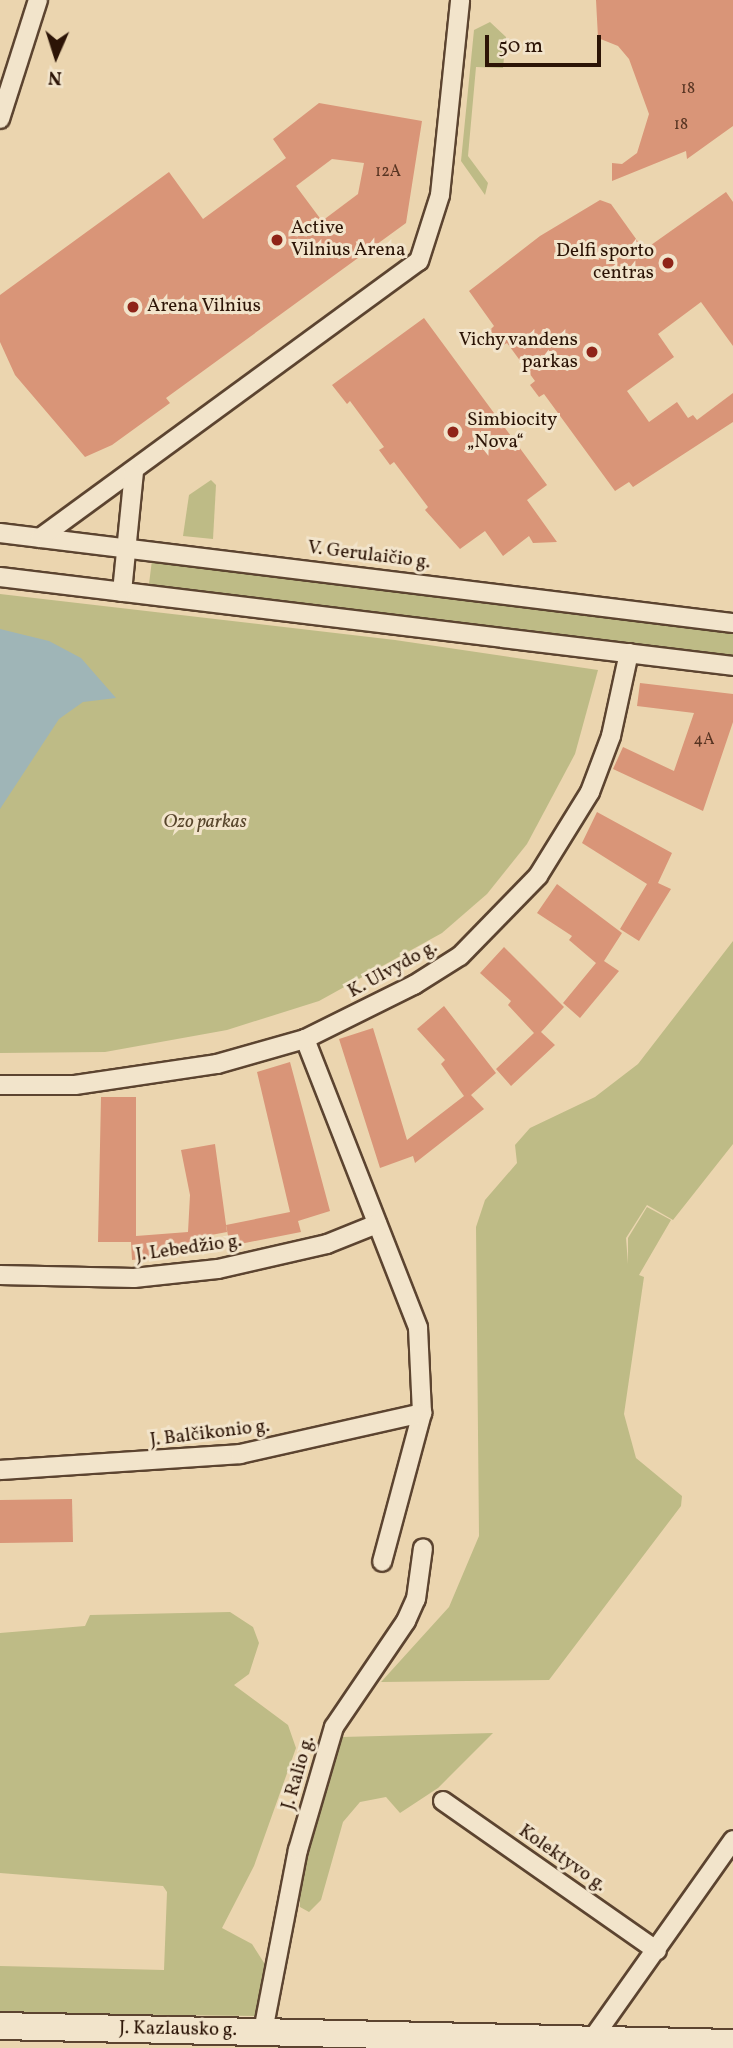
<!DOCTYPE html>
<meta charset="utf-8">
<style>
body{margin:0}
#map{position:relative;width:733px;height:2048px;overflow:hidden;background:#ebd5af;font-family:Vollkorn,serif}
div>[style]{position:absolute}
[style*='--x']{left:calc(var(--x)*1px);top:calc(var(--y)*1px);width:calc(var(--w)*1px);rotate:calc(var(--a)*1deg)}
.green>*{inset:0;background:#bebb86}
.water>*{inset:0;background:#9fb5b7}
.building>*{inset:0;background:#d99578}
.roads{filter:drop-shadow(2px 0 #5c4430) drop-shadow(-2px 0 #5c4430) drop-shadow(0 2px #5c4430) drop-shadow(0 -2px #5c4430)}
.street>*{height:18px;margin:-9px;padding:0 9px;transform-origin:9px;border-radius:9px;background:#f2e4cb}
.secondary>*{height:26px;margin:-13px;padding:0 13px;transform-origin:13px;border-radius:13px;background:#f2e4cb}
.dots>*{width:19px;height:19px;translate:-50% -50%;box-sizing:border-box;border:4px solid #f2e4cb;border-radius:50%}
span{translate:-50% -50%;white-space:nowrap;text-align:center;line-height:1.15;-webkit-text-stroke:6px #f2e4cb;paint-order:stroke}
.number-label{font-size:16px;color:#573422}
.number-label span{-webkit-text-stroke-width:0}
.poi-label{font-size:19px;color:#2c1406}
.left{translate:0 -50%;text-align:left}
.right{translate:-100% -50%;text-align:right}
.street-label{font-size:19px;color:#2c1406}
.park-label{font-size:19px;color:#58462c;font-style:italic}
.north{position:absolute;left:21px;top:21px;width:70px;height:70px;-webkit-text-stroke:5px #f2e4cb;paint-order:stroke;rotate:183deg;font-size:19px;font-weight:700;line-height:28px;text-align:center;color:#2c1406}
.north::after{content:'';display:block;margin:auto;width:24px;height:32px;background:#2c1406;clip-path:polygon(50% 0,100% 100%,50% 72%,0 100%)}
.scale{position:absolute;left:485px;top:35px;width:116px;height:32px;box-sizing:border-box;border:4px solid #2c1406;border-top:0;padding-left:9px;font-size:21px;line-height:24px;white-space:nowrap;color:#2c1406;-webkit-text-stroke:5px #f2e4cb;paint-order:stroke}
</style>
<div id="map">
<div class="green">
<i style="clip-path:polygon(490px 22px,506px 37px,503px 68px,476px 67px,468px 156px,488px 183px,485px 195px,461px 161px,474px 30px)"></i>
<i style="clip-path:polygon(211px 480px,216px 485px,213px 539px,183px 536px,189px 495px)"></i>
<i style="clip-path:polygon(152px 560px,733px 632px,733px 657px,149px 584px)"></i>
<i style="clip-path:polygon(0 594px,395px 640px,598px 670px,575px 754px,527px 844px,487px 894px,442px 933px,319px 1001px,227px 1030px,105px 1052px,0 1053px)"></i>
<i style="clip-path:polygon(733px 941px,733px 1144px,673px 1220px,647px 1205px,626px 1238px,628px 1264px,628px 1238px,647px 1207px,671px 1220px,639px 1275px,644px 1277px,624px 1414px,636px 1458px,682px 1496px,681px 1506px,549px 1680px,381px 1682px,449px 1607px,479px 1536px,476px 1227px,485px 1200px,517px 1163px,515px 1145px,530px 1128px,595px 1097px,638px 1064px)"></i>
<i style="clip-path:polygon(230px 1612px,253px 1627px,259px 1643px,249px 1674px,234px 1685px,288px 1725px,296px 1748px,254px 1866px,222px 1928px,252px 1944px,268px 1969px,257px 2016px,0 2013px,0 1966px,164px 1970px,167px 1892px,163px 1886px,0 1873px,0 1633px,85px 1626px,90px 1615px)"></i>
<i style="clip-path:polygon(493px 1733px,438px 1788px,400px 1813px,386px 1797px,360px 1802px,343px 1822px,321px 1900px,309px 1912px,300px 1907px,300px 1882px,342px 1737px)"></i>
</div>
<div class="water">
<i style="clip-path:polygon(0 629px,49px 641px,81px 658px,116px 698px,83px 702px,59px 719px,0 809px)"></i>
</div>
<div class="building">
<i style="clip-path:polygon(596px 0,733px 0,733px 126px,687px 159px,686px 151px,612px 181px,612px 163px,622px 164px,637px 153px,649px 114px,629px 59px,618px 46px,598px 38px)"></i>
<i style="clip-path:polygon(evenodd,319px 103px,422px 121px,406px 223px,166px 398px,170px 403px,112px 445px,85px 457px,15px 375px,0 342px,0 295px,169px 172px,203px 219px,286px 158px,273px 139px,319px 103px,332px 159px,364px 163px,358px 194px,322px 221px,296px 186px,332px 159px)"></i>
<i style="clip-path:polygon(726px 192px,733px 202px,733px 346px,701px 302px,658px 334px,674px 357px,627px 391px,649px 422px,677px 402px,688px 418px,693px 415px,697px 420px,733px 393px,733px 422px,633px 487px,629px 482px,615px 491px,544px 394px,539px 397px,530px 385px,535px 381px,507px 343px,502px 346px,490px 330px,494px 326px,469px 291px,540px 236px,600px 200px,611px 204px,644px 250px)"></i>
<i style="clip-path:polygon(424px 318px,547px 485px,527px 500px,557px 542px,533px 543px,529px 536px,503px 556px,485px 531px,460px 549px,425px 510px,428px 507px,394px 462px,390px 465px,379px 450px,384px 447px,350px 401px,347px 404px,332px 385px)"></i>
<i style="clip-path:polygon(640px 683px,733px 694px,733px 722px,703px 811px,613px 769px,623px 747px,674px 771px,694px 713px,637px 706px)"></i>
<i style="clip-path:polygon(597px 812px,672px 853px,658px 883px,671px 889px,639px 941px,620px 929px,647px 884px,582px 843px)"></i>
<i style="clip-path:polygon(557px 884px,622px 933px,604px 961px,619px 971px,580px 1018px,563px 1003px,596px 963px,569px 940px,572px 936px,537px 913px)"></i>
<i style="clip-path:polygon(504px 947px,564px 1007px,541px 1032px,555px 1045px,511px 1086px,496px 1069px,534px 1033px,508px 1005px,511px 1001px,480px 973px)"></i>
<i style="clip-path:polygon(444px 1006px,496px 1073px,471px 1095px,484px 1109px,415px 1163px,413px 1156px,380px 1168px,339px 1039px,373px 1028px,407px 1140px,464px 1096px,441px 1064px,445px 1060px,417px 1029px)"></i>
<i style="clip-path:polygon(290px 1062px,330px 1211px,298px 1221px,301px 1232px,230px 1246px,226px 1225px,290px 1212px,257px 1072px)"></i>
<i style="clip-path:polygon(101px 1097px,136px 1097px,136px 1236px,188px 1232px,190px 1195px,181px 1150px,215px 1144px,227px 1232px,195px 1238px,197px 1253px,132px 1260px,131px 1242px,98px 1242px)"></i>
<i style="clip-path:polygon(72px 1499px,73px 1542px,0 1543px,0 1500px)"></i>
</div>
<div class="roads">
<div class="street">
<i style="--x:0;--y:119;--w:125;--a:-72.3"></i>
<i style="--x:0;--y:533;--w:739;--a:7"></i>
<i style="--x:40;--y:538;--w:469;--a:-36.2"></i>
<i style="--x:419;--y:261;--w:69;--a:-72.3"></i>
<i style="--x:440;--y:195;--w:196;--a:-84.1"></i>
<i style="--x:0;--y:577;--w:738;--a:6.92"></i>
<i style="--x:122;--y:592;--w:121;--a:-84.3"></i>
<i style="--x:305;--y:1039;--w:310;--a:68.6"></i>
<i style="--x:418;--y:1328;--w:85;--a:87.3"></i>
<i style="--x:422;--y:1413;--w:154;--a:105"></i>
<i style="--x:0;--y:1085;--w:75;--a:0"></i>
<i style="--x:75;--y:1085;--w:144;--a:-8.4"></i>
<i style="--x:217;--y:1064;--w:91;--a:-15.9"></i>
<i style="--x:305;--y:1039;--w:122;--a:-26.4"></i>
<i style="--x:414;--y:985;--w:54;--a:-32.2"></i>
<i style="--x:460;--y:956;--w:112;--a:-45.7"></i>
<i style="--x:538;--y:876;--w:99;--a:-58.2"></i>
<i style="--x:590;--y:792;--w:60;--a:-69.4"></i>
<i style="--x:611;--y:736;--w:85;--a:-77.8"></i>
<i style="--x:0;--y:1275;--w:134;--a:1.3"></i>
<i style="--x:134;--y:1278;--w:84;--a:-6.1"></i>
<i style="--x:218;--y:1269;--w:112;--a:-12.9"></i>
<i style="--x:327;--y:1244;--w:54;--a:-21.8"></i>
<i style="--x:0;--y:1470;--w:241;--a:-3.8"></i>
<i style="--x:240;--y:1454;--w:187;--a:-12.7"></i>
<i style="--x:443;--y:1801;--w:261;--a:35"></i>
<i style="--x:263;--y:2031;--w:184;--a:-79.1"></i>
<i style="--x:298;--y:1850;--w:128;--a:-73.7"></i>
<i style="--x:334;--y:1727;--w:128;--a:-55.8"></i>
<i style="--x:406;--y:1621;--w:24;--a:-66"></i>
<i style="--x:416;--y:1599;--w:51;--a:-82.2"></i>
<i style="--x:588;--y:2045;--w:251;--a:-54.7"></i>
</div>
<div class="secondary">
<i style="--x:0;--y:2026;--w:733;--a:1.33"></i>
</div>
</div>
<div class="dots">
<i style="left:277px;top:240px;background:#8f2418"></i>
<i style="left:668px;top:263px;background:#8f2418"></i>
<i style="left:133px;top:307px;background:#8f2418"></i>
<i style="left:592px;top:352px;background:#8f2418"></i>
<i style="left:453px;top:432px;background:#8f2418"></i>
</div>
<div class="number-label">
<span style="left:688px;top:89px">18</span>
<span style="left:681px;top:125px">18</span>
<span style="left:388px;top:172px">12A</span>
<span style="left:704px;top:740px">4A</span>
</div>
<div class="poi-label">
<span class="left" style="left:291px;top:240px">Active<br>Vilnius Arena</span>
<span class="right" style="left:654px;top:263px">Delfi sporto<br>centras</span>
<span class="left" style="left:147px;top:307px">Arena Vilnius</span>
<span class="right" style="left:578px;top:352px">Vichy vandens<br>parkas</span>
<span class="left" style="left:467px;top:432px">Simbiocity<br>„Nova“</span>
</div>
<div class="street-label">
<span style="left:369px;top:556px;rotate:7deg">V. Gerulaičio g.</span>
<span style="left:393px;top:970px;rotate:-29deg">K. Ulvydo g.</span>
<span style="left:189px;top:1249px;rotate:-8deg">J. Lebedžio g.</span>
<span style="left:210px;top:1434px;rotate:-7deg">J. Balčikonio g.</span>
<span style="left:299px;top:1773px;rotate:-74deg">J. Ralio g.</span>
<span style="left:562px;top:1859px;rotate:35deg">Kolektyvo g.</span>
<span style="left:178px;top:2030px;rotate:1deg">J. Kazlausko g.</span>
</div>
<div class="park-label">
<span style="left:205px;top:823px">Ozo parkas</span>
</div>
<div class="north">N</div>
<div class="scale">50 m</div>
</div>
